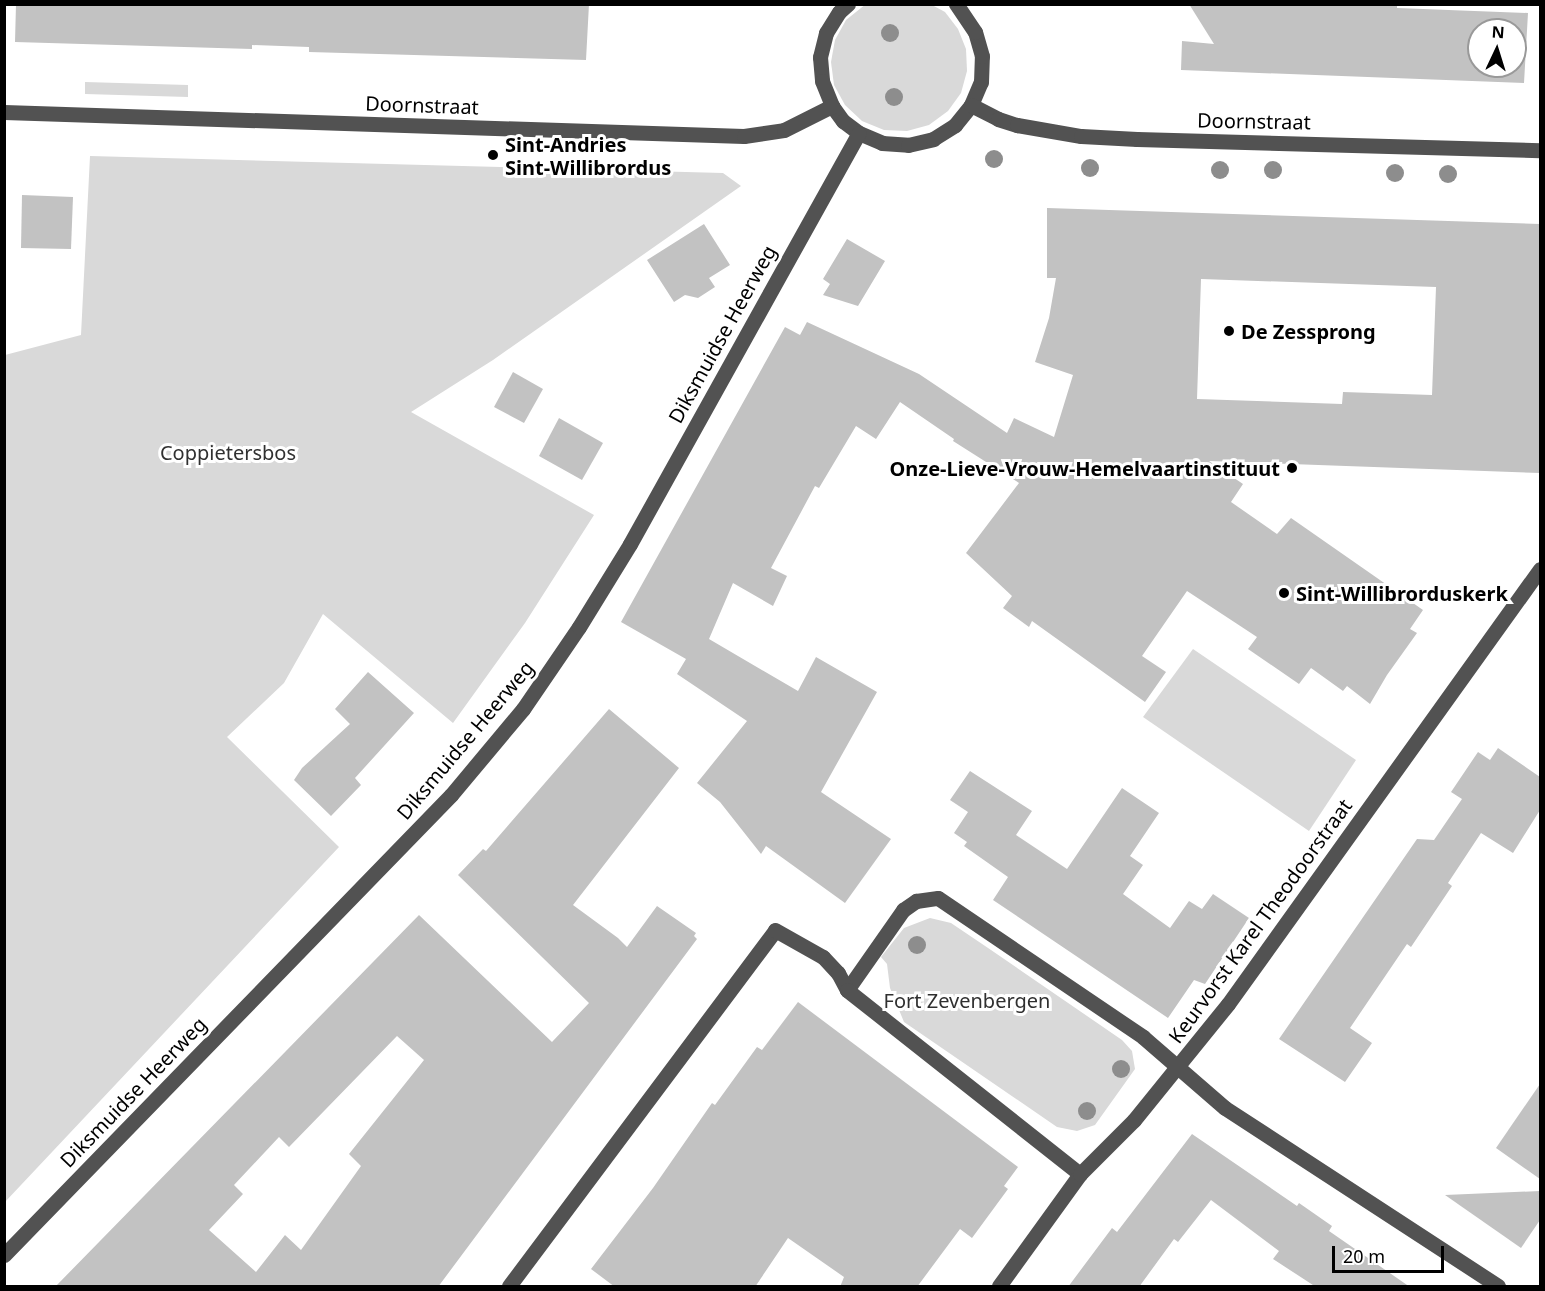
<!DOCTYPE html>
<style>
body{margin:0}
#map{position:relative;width:1545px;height:1291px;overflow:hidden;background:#fff;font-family:"Noto Sans",sans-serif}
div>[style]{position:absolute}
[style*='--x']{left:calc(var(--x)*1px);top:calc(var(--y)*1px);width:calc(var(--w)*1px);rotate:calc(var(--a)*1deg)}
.green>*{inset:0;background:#d9d9d9}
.building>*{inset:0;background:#c2c2c2}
.minor>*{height:15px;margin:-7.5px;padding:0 7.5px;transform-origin:7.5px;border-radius:7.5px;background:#525252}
.trees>*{width:18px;height:18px;margin:-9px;border-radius:50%;background:#8d8d8d}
.dots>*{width:16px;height:16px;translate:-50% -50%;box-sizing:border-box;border:3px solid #fff;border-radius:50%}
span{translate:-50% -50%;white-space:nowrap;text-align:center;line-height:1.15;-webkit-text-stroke:6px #fff;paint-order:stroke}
.street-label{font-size:20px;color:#000}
.poi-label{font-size:20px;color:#000;font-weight:700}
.left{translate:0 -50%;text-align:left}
.right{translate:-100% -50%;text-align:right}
.park-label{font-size:20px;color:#303030}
.frame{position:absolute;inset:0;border:6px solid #000;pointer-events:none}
.north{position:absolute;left:1467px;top:18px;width:60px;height:60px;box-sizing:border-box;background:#fff;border:2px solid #999;border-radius:50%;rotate:4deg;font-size:16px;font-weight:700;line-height:24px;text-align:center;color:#000}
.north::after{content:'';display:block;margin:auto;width:21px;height:27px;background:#000;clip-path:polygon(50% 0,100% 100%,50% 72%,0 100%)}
.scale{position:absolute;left:1332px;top:1246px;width:112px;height:27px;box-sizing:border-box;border:3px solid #000;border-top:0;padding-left:8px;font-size:18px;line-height:21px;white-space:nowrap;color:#000;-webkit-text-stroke:4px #fff;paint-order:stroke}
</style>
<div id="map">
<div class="green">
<i style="clip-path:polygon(866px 4px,932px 5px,945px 12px,958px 29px,966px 49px,967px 71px,961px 93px,948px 111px,929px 125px,907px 131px,884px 130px,862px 121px,845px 105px,834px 85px,831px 62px,835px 40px,846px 20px)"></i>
<i style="clip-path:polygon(85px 82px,188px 85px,188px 97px,85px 94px)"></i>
<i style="clip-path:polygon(90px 156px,723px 173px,741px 186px,493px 360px,411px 412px,594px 515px,525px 623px,453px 723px,323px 614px,284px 683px,227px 737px,339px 847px,5px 1202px,5px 355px,81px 335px)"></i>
<i style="clip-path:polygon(1193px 649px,1356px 760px,1309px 831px,1143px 717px)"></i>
<i style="clip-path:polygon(930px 918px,951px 923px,991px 950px,1122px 1040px,1132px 1051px,1135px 1069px,1095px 1125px,1077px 1131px,1057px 1127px,904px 1022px,890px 988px,887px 964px,881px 957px,904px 928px)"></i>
</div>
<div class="building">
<i style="clip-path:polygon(16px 4px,589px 4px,586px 60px,309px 52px,309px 47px,252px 45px,252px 49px,15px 42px)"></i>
<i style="clip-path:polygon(evenodd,1189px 4px,1397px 4px,1397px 8px,1528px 13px,1524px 83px,1181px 70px,1182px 41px,1214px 44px,1189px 4px,1479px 30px,1515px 30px,1515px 66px,1479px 66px,1479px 30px)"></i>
<i style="clip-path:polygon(22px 195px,73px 197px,71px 249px,21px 248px)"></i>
<i style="clip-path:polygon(evenodd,1047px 208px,1540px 224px,1540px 473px,1209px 461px,1243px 484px,1231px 502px,1277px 534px,1291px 518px,1423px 610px,1410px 629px,1417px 633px,1387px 675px,1370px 704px,1347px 686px,1343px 691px,1311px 668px,1299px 684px,1248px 649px,1257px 637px,1187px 591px,1142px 656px,1166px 672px,1145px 702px,1032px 621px,1029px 627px,1003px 608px,1012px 596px,966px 553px,1019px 483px,953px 441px,954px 439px,900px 402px,876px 439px,856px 426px,819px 488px,815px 486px,771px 568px,787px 576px,773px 606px,733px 583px,709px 639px,798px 691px,816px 657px,877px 692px,821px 792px,891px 839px,845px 903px,766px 846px,761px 854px,720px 802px,697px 783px,747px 721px,677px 674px,686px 659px,621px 622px,785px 327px,800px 335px,807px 322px,919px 374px,1007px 433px,1014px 418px,1054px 437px,1073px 375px,1035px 362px,1049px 318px,1056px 278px,1047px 278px,1047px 208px,1201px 279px,1436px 287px,1432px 395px,1343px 392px,1342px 404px,1197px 399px,1201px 279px)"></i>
<i style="clip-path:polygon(704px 224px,730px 265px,709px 278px,715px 287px,698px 298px,685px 295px,674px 302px,647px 260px)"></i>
<i style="clip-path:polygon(847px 239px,885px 261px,858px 306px,823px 295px,830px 284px,823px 279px)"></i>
<i style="clip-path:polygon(513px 372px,543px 389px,524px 423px,494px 407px)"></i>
<i style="clip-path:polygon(559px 418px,603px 443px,582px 480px,539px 456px)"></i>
<i style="clip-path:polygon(368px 672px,414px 713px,355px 778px,361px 785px,331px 816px,294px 780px,302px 768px,350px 724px,335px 709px)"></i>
<i style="clip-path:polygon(evenodd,609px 709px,679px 768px,573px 905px,618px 938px,627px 947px,657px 906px,696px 933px,694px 936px,697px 939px,438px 1287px,55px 1287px,419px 915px,552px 1042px,589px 1003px,458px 875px,483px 849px,486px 851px,609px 709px,397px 1036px,424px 1060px,349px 1154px,361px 1166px,301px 1250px,285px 1235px,256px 1272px,209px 1230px,243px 1194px,234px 1185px,279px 1137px,289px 1147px,397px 1036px)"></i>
<i style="clip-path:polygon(1498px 748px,1540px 777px,1540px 810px,1513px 853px,1481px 833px,1448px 883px,1452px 886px,1411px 947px,1407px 944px,1350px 1028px,1372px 1043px,1345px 1082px,1279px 1039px,1417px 839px,1434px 840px,1462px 799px,1451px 792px,1478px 752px,1490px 760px)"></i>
<i style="clip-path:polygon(970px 771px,1032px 811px,1016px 835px,1067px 869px,1122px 788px,1159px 813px,1130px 856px,1143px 865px,1123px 894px,1170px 928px,1189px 901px,1202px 909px,1213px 894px,1249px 918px,1205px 984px,1194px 980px,1168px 1018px,993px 900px,1008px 877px,964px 846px,967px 842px,954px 833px,968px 812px,950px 800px)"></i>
<i style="clip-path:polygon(798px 1002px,1018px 1167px,1004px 1186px,1008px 1189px,972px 1238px,960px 1229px,917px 1287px,840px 1287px,844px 1277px,788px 1238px,755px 1287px,615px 1287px,591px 1269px,653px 1188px,712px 1103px,715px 1105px,757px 1047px,762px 1050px)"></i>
<i style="clip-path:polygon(1540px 1084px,1540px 1179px,1496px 1148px)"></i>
<i style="clip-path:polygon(1192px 1134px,1297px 1206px,1299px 1203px,1332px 1226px,1329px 1231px,1410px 1287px,1316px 1287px,1273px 1259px,1279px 1251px,1211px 1200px,1178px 1242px,1174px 1239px,1139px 1287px,1068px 1287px,1112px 1228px,1117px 1232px)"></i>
<i style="clip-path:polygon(1540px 1191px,1540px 1220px,1521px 1248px,1445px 1195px)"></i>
</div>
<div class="minor">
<i style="--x:848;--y:4;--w:12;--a:138"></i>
<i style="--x:839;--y:12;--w:25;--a:122"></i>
<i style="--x:826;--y:33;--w:25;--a:104"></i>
<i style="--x:820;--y:57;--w:24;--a:85"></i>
<i style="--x:822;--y:81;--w:27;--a:68"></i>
<i style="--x:832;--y:106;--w:19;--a:54"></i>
<i style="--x:843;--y:121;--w:20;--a:37"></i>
<i style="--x:859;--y:133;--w:25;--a:23"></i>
<i style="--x:882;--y:143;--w:26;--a:4"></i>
<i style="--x:908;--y:145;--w:26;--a:-13"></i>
<i style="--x:933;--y:139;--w:26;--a:-32"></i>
<i style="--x:955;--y:125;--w:26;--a:-51"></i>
<i style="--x:971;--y:105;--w:25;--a:-67"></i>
<i style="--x:981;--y:82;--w:26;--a:-88"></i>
<i style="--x:982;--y:56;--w:25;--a:-106"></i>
<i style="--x:975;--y:32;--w:34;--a:-124"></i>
<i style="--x:971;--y:105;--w:30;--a:27"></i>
<i style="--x:998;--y:119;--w:20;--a:18"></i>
<i style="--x:1017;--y:125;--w:65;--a:9.8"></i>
<i style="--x:1081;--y:136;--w:56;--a:3.1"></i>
<i style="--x:1137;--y:139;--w:403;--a:1.6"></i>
<i style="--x:4;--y:112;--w:740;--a:1.86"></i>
<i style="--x:744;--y:136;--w:40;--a:-8.5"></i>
<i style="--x:784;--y:130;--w:54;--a:-26.6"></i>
<i style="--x:847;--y:990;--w:98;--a:-55"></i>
<i style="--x:903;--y:910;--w:16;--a:-35"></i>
<i style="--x:916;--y:901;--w:22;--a:-8"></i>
<i style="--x:938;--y:898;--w:248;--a:34.1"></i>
<i style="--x:1143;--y:1037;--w:108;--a:40.9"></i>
<i style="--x:1225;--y:1108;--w:326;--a:33.1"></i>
<i style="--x:4;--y:1255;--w:641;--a:-45.82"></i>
<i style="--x:451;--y:795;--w:112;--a:-50.1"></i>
<i style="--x:523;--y:709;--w:99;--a:-55.7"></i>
<i style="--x:579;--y:627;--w:97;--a:-58.4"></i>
<i style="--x:630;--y:544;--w:470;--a:-60.9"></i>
<i style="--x:509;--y:1286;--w:444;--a:-53.2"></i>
<i style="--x:775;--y:930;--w:55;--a:29.4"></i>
<i style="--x:823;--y:957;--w:22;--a:47"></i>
<i style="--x:838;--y:973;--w:19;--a:62"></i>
<i style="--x:847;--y:990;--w:297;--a:38.3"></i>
<i style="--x:999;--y:1286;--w:138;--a:-54.1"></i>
<i style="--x:1080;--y:1174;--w:76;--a:-45"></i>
<i style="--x:1134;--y:1120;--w:149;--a:-51"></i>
<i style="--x:1228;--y:1004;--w:535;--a:-54.35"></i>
</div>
<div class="trees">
<i style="left:890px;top:33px"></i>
<i style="left:894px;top:97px"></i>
<i style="left:994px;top:159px"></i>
<i style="left:1090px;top:168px"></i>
<i style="left:1220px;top:170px"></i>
<i style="left:1273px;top:170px"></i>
<i style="left:1395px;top:173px"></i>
<i style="left:1448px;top:174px"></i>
<i style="left:917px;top:945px"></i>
<i style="left:1121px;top:1069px"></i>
<i style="left:1087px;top:1111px"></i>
</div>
<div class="dots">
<i style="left:493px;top:155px;background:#000"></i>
<i style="left:1229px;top:331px;background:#000"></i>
<i style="left:1292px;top:468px;background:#000"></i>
<i style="left:1284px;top:593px;background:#000"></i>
</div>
<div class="street-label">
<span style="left:422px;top:105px;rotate:2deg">Doornstraat</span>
<span style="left:1254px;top:121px;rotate:1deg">Doornstraat</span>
<span style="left:722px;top:334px;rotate:-61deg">Diksmuidse Heerweg</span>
<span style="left:465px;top:740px;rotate:-50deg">Diksmuidse Heerweg</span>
<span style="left:1260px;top:921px;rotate:-54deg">Keurvorst Karel Theodoorstraat</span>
<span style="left:133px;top:1092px;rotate:-46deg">Diksmuidse Heerweg</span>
</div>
<div class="poi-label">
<span class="left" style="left:505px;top:156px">Sint-Andries<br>Sint-Willibrordus</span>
<span class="left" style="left:1241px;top:331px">De Zessprong</span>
<span class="right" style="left:1280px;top:468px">Onze-Lieve-Vrouw-Hemelvaartinstituut</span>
<span class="left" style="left:1296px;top:593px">Sint-Willibrorduskerk</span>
</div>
<div class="park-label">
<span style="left:228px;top:452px">Coppietersbos</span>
<span style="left:967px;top:1000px">Fort Zevenbergen</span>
</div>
<div class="frame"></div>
<div class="north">N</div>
<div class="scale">20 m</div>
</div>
